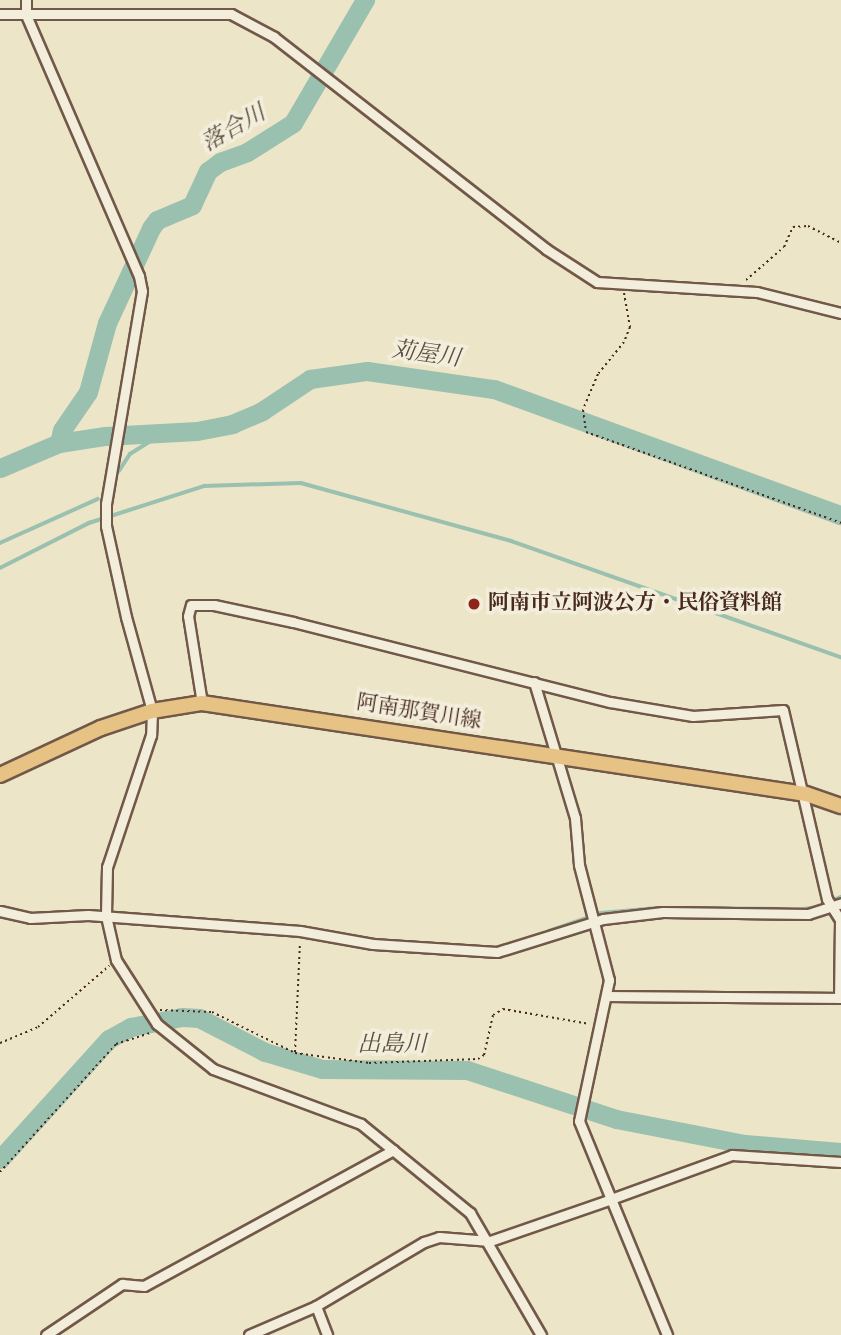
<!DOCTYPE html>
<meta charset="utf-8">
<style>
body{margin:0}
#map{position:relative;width:841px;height:1335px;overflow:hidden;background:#ede5c7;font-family:"Old Standard TT","Noto Serif JP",serif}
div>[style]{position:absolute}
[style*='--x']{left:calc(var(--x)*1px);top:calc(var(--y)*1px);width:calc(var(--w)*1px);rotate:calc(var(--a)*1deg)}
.stream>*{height:3.5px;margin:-1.75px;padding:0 1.75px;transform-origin:1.75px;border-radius:1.75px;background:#9ac0af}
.river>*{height:19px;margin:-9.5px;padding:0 9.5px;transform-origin:9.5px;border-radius:9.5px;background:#9ac0af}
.path>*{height:2px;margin-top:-1px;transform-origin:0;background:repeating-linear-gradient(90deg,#48291e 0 2px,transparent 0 5.5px)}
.roads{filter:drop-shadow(2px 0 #715848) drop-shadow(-2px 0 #715848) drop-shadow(0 2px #715848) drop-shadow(0 -2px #715848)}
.minor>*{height:9px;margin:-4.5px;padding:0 4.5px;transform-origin:4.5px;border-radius:4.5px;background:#f3eedb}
.primary>*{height:14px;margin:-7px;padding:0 7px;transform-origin:7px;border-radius:7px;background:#e6c284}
.dots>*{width:19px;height:19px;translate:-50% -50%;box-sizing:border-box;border:4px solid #f3eedb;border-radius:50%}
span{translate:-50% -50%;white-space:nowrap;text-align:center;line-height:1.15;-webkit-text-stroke:7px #f3eedb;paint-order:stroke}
.poi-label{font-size:21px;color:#48291e;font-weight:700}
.left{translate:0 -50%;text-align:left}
.street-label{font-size:21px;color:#48291e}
.water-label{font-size:23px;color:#5c4f42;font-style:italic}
</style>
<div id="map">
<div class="stream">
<i style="--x:119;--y:471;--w:20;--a:-57"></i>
<i style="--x:130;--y:454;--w:36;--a:-32"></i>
<i style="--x:0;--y:543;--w:107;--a:-24.2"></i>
<i style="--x:0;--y:568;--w:100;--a:-26.8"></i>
<i style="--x:89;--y:523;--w:121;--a:-17.8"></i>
<i style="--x:204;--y:486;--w:97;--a:-1.8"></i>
<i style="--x:301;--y:483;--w:218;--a:15.4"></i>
<i style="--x:511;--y:541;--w:350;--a:19.4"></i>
<i style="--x:831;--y:901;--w:11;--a:-22"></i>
<i style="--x:668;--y:908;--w:111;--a:0.5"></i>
<i style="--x:794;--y:910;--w:20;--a:-6"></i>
<i style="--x:106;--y:912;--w:76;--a:4.5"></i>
<i style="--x:315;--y:930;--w:63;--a:9.2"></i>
<i style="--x:549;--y:931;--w:55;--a:-19.1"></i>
<i style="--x:601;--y:913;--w:56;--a:-5.1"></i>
</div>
<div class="river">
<i style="--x:59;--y:443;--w:13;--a:-77"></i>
<i style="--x:62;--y:430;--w:46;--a:-55.6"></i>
<i style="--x:88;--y:392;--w:72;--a:-74.6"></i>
<i style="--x:107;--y:323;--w:105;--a:-65.1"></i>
<i style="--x:151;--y:228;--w:10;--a:-53"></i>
<i style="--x:157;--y:220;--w:38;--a:-23"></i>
<i style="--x:192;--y:205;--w:38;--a:-65"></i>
<i style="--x:208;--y:171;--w:15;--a:-37"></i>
<i style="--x:220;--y:162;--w:29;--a:-20"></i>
<i style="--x:247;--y:152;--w:54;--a:-32.2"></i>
<i style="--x:293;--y:123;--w:143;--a:-59.7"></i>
<i style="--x:0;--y:468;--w:64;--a:-23"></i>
<i style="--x:59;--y:443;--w:47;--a:-8.7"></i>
<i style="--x:105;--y:436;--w:92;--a:-3.1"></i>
<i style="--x:197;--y:431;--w:36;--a:-11"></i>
<i style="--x:232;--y:424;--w:33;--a:-23"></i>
<i style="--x:262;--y:411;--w:58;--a:-33.7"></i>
<i style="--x:310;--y:379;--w:58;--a:-8"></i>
<i style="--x:367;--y:371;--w:128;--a:8.1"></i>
<i style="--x:494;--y:389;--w:369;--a:20"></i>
<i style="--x:0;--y:1159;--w:162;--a:-47.8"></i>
<i style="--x:109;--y:1039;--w:25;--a:-29"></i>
<i style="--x:131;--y:1027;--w:52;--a:-11.1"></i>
<i style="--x:182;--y:1017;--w:17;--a:3"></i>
<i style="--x:199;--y:1018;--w:74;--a:27.3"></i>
<i style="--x:265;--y:1052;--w:59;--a:16.6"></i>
<i style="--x:322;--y:1069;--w:145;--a:0.4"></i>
<i style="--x:467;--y:1070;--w:157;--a:18.2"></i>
<i style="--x:616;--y:1119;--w:131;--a:11"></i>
<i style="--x:745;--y:1144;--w:96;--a:4.8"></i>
</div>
<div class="path">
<i style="--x:746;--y:280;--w:50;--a:-41"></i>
<i style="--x:784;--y:247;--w:22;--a:-66"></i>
<i style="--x:793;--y:227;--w:15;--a:-4"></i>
<i style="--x:808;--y:226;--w:37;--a:27"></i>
<i style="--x:624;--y:293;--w:35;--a:80"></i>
<i style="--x:630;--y:327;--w:16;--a:112"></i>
<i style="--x:624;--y:342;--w:41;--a:129.1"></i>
<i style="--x:598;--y:374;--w:39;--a:113"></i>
<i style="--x:583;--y:410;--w:22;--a:82"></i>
<i style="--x:586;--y:432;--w:271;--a:19.6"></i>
<i style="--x:160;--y:1010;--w:52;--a:2.2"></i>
<i style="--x:212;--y:1012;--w:93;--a:26.3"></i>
<i style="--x:295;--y:1053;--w:75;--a:7.7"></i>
<i style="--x:369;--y:1063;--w:109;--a:-2.1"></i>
<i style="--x:478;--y:1059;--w:7;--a:-34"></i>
<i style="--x:484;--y:1055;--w:41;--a:-77.3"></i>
<i style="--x:493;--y:1015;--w:12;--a:-31"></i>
<i style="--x:503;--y:1009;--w:88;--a:9.8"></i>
<i style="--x:0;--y:1043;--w:41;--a:-22.8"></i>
<i style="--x:38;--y:1027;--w:94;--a:-40.7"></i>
<i style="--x:295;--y:1052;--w:110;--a:-87.4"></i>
<i style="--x:0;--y:1172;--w:173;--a:-47.8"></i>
<i style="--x:116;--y:1044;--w:35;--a:-18"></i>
</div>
<div class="roads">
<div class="minor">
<i style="--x:26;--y:0;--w:15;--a:90"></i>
<i style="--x:26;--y:15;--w:284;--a:66.6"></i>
<i style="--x:139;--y:276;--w:15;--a:79"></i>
<i style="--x:142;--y:291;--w:216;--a:99.6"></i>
<i style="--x:106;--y:504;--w:22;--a:90"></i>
<i style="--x:106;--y:526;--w:93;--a:77.6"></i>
<i style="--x:126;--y:617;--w:98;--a:74.5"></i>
<i style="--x:152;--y:711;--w:24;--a:92"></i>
<i style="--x:151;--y:735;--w:139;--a:108.4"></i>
<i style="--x:107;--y:867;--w:49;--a:91.2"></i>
<i style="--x:106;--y:916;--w:45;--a:77.2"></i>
<i style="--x:116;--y:960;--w:76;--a:57.4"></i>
<i style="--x:157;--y:1024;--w:72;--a:38.8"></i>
<i style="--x:213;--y:1069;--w:158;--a:20.4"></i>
<i style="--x:361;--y:1124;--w:141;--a:39.2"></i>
<i style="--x:470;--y:1213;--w:141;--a:59.8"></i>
<i style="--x:0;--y:14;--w:231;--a:0"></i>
<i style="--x:231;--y:14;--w:49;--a:28.1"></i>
<i style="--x:274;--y:37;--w:345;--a:37.9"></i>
<i style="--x:546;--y:249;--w:61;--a:32.9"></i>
<i style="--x:597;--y:282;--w:160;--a:3.6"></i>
<i style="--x:757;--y:292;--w:87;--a:14"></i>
<i style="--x:534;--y:682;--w:142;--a:73.2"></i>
<i style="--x:575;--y:818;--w:47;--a:85.1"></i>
<i style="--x:579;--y:865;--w:119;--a:75.4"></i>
<i style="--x:609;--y:980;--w:144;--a:102"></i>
<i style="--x:579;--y:1121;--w:84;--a:67.7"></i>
<i style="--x:611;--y:1199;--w:129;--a:-20"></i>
<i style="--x:732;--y:1155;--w:109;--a:3.7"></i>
<i style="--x:202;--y:703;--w:88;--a:-99.1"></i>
<i style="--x:188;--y:616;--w:11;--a:-75"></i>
<i style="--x:191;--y:605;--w:23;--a:0"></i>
<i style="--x:214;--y:605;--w:81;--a:12.1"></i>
<i style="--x:293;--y:622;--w:327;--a:14.2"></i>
<i style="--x:610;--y:702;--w:84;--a:9.6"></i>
<i style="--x:693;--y:716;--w:90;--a:-3.8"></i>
<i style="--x:783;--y:710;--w:194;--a:76.9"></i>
<i style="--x:827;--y:899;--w:25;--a:58"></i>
<i style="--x:840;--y:920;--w:78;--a:90.7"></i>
<i style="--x:0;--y:911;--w:31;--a:13"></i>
<i style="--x:30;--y:918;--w:58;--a:-3"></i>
<i style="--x:88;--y:915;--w:213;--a:4.3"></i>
<i style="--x:300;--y:931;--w:74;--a:10.1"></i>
<i style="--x:373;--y:944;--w:124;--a:3.7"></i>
<i style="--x:497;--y:952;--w:111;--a:-17.3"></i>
<i style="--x:603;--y:919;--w:60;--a:-6.7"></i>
<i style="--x:663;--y:912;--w:145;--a:0.8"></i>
<i style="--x:808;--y:914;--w:35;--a:-18"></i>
<i style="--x:609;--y:996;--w:232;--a:0.5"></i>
<i style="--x:316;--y:1306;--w:31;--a:69"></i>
<i style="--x:46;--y:1335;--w:92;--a:-33.9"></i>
<i style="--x:122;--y:1284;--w:22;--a:5"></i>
<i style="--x:144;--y:1286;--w:284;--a:-28.6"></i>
<i style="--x:249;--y:1335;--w:73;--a:-23.4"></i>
<i style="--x:316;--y:1306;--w:126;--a:-30.7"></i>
<i style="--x:424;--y:1242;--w:16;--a:-18"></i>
<i style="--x:439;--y:1237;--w:51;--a:4.5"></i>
<i style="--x:490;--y:1241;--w:128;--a:-19.1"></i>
<i style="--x:611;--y:1199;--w:147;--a:67.6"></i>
</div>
<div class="primary">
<i style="--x:0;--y:775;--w:111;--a:-25"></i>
<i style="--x:101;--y:728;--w:54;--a:-18.4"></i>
<i style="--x:152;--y:711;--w:51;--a:-9.1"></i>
<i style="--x:202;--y:703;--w:611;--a:8.57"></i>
<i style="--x:806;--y:794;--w:37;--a:19"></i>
</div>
</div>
<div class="dots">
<i style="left:474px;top:604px;background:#8f2418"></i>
</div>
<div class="poi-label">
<span class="left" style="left:488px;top:604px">阿南市立阿波公方・民俗資料館</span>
</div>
<div class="street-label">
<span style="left:419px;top:713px;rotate:9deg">阿南那賀川線</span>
</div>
<div class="water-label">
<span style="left:234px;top:129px;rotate:-30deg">落合川</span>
<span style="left:426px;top:355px;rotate:8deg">苅屋川</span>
<span style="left:392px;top:1045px">出島川</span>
</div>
</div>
